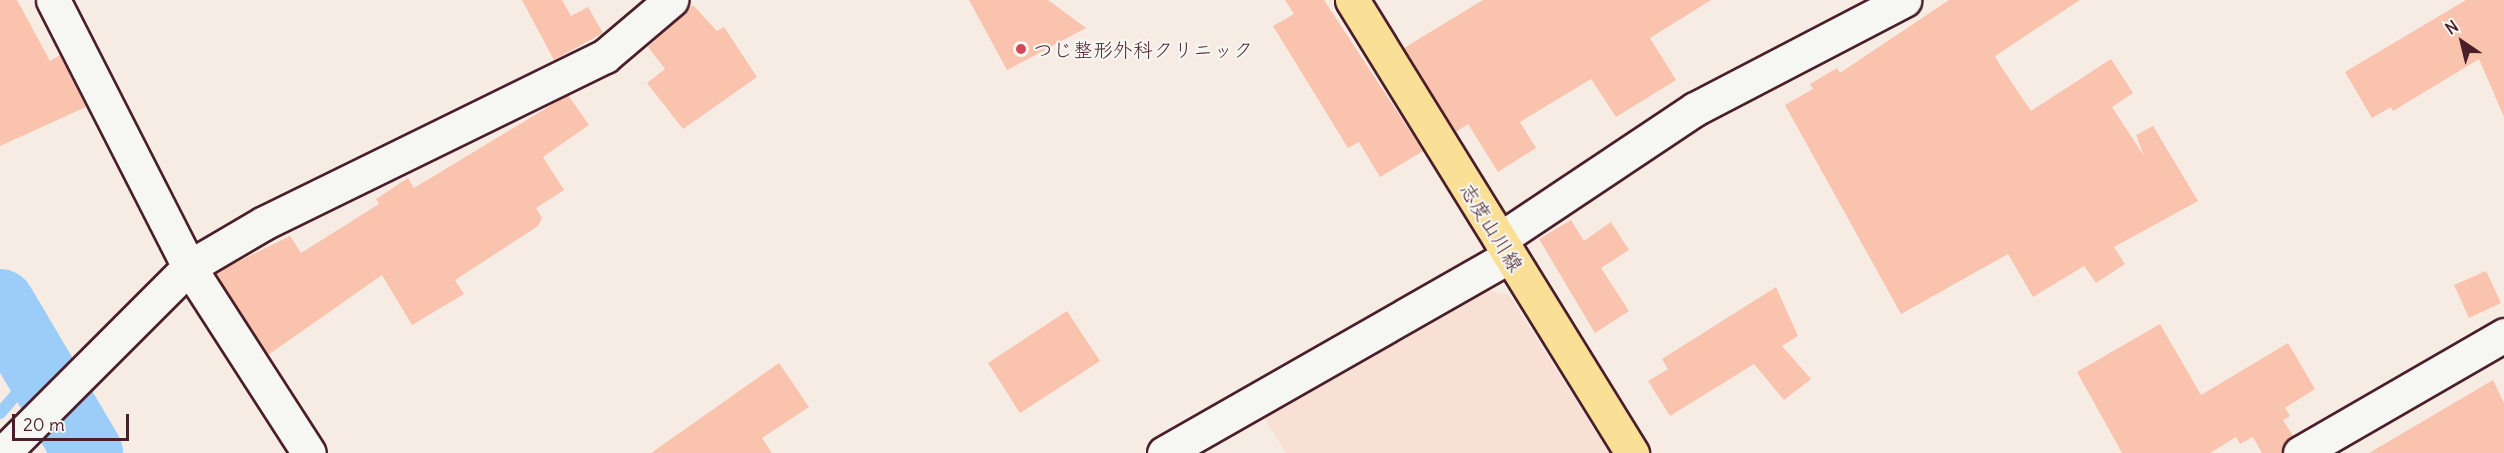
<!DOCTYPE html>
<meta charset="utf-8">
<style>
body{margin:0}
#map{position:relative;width:2504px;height:453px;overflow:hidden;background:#f7ece4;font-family:Delius,"Klee One",sans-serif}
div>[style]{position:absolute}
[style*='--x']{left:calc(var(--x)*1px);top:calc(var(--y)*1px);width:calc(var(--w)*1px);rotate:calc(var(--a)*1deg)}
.built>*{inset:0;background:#f8e0d4}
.stream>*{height:12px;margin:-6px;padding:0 6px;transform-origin:6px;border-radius:6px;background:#9ccdf9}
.river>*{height:70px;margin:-35px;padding:0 35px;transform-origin:35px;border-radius:35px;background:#9ccdf9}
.building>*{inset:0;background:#f9c3ad}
.roads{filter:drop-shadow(2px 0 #4a1f2b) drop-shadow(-2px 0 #4a1f2b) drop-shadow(0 2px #4a1f2b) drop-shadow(0 -2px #4a1f2b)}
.minor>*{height:33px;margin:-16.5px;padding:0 16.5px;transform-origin:16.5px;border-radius:16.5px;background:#f6f6f2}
.primary>*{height:33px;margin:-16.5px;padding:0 16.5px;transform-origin:16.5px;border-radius:16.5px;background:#fadf96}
.dots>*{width:16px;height:16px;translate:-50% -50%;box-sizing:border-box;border:3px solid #f6f6f2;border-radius:50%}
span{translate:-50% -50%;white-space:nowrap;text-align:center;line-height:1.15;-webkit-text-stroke:4.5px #f6f6f2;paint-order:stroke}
.poi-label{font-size:20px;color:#4a1f2b}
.left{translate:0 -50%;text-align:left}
.street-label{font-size:20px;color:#4a1f2b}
.north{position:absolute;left:2432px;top:12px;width:60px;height:60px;-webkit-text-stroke:4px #f6f6f2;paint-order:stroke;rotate:325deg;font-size:16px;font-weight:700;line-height:24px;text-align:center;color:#4a1f2b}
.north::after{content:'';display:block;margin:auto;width:21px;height:27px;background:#4a1f2b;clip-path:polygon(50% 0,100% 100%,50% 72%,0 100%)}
.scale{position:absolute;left:12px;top:414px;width:117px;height:27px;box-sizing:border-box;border:3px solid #4a1f2b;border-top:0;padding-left:8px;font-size:18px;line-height:21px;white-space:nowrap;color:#4a1f2b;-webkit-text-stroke:4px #f6f6f2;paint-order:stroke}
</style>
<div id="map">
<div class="built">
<i style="clip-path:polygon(1488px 291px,1509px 295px,1609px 453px,1286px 453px,1264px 418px)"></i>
</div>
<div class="stream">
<i style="--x:0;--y:413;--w:61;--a:-49"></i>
</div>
<div class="river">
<i style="--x:0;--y:304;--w:173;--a:59.4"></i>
</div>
<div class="building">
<i style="clip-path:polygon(0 0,17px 0,50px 61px,60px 55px,86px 107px,0 146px)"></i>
<i style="clip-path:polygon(522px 0,562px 0,571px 16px,588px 7px,603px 33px,554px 60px)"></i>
<i style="clip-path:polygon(969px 0,1048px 0,1086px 28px,1007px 70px)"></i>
<i style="clip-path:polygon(1285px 0,1324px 0,1423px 151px,1380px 177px,1359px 142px,1348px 148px,1273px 26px,1294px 14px)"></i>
<i style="clip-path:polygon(1483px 0,1711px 0,1650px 38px,1676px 80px,1616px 117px,1591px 79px,1520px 122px,1536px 148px,1498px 172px,1468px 124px,1456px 132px,1404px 48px)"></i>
<i style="clip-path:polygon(1949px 0,2080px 0,1995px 56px,1998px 62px,2031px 111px,2111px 59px,2133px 93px,2112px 107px,2144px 156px,2136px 135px,2153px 126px,2198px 201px,2114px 247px,2125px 264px,2096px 283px,2084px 266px,2033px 297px,2008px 254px,1901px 314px,1785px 105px,1813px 89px,1810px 84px,1837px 68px,1840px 73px)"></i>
<i style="clip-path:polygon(2466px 0,2504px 0,2504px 117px,2479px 59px,2393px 111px,2391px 107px,2372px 118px,2345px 72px)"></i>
<i style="clip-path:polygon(693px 5px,717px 31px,724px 27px,757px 77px,683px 129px,647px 83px,665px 69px,648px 47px)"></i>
<i style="clip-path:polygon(568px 95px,589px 125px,543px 157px,564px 190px,536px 208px,542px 218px,538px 226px,455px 280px,464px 294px,412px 325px,382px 275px,268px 355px,215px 273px,290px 236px,301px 253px,379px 204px,376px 199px,408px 178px,414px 188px)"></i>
<i style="clip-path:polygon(1571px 220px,1584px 241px,1611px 222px,1629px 250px,1601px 268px,1629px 311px,1595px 333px,1539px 239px)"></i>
<i style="clip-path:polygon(2486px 271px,2501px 303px,2469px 318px,2454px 285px)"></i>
<i style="clip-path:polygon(1776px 287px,1798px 336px,1782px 346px,1811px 379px,1784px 400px,1754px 364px,1670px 416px,1648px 381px,1668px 369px,1662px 359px)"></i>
<i style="clip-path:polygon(1067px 311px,1100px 361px,1020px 413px,988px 363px)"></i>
<i style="clip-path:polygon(2160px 324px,2201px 395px,2288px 343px,2315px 389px,2285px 408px,2290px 416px,2283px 420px,2293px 436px,2281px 453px,2262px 453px,2253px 437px,2240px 444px,2236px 437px,2210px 453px,2122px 453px,2077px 372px)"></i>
<i style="clip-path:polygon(779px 363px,809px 407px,762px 438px,772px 453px,651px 453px)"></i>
<i style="clip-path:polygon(2493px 380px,2504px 403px,2504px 453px,2369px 453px)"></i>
</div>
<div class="roads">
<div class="minor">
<i style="--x:53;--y:0;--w:300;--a:63"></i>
<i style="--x:189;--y:267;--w:221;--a:57.2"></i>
<i style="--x:1500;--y:239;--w:234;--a:-33.7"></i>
<i style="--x:1695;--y:109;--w:236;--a:-27.5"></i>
<i style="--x:3;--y:453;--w:263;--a:-45"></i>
<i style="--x:189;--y:267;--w:87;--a:-30.4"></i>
<i style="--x:264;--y:223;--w:380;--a:-26.1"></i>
<i style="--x:605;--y:56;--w:87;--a:-40.3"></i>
<i style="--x:1164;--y:453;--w:398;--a:-29.7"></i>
<i style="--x:2300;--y:453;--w:236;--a:-30"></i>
</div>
<div class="primary">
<i style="--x:1352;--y:0;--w:533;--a:58.28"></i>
</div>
</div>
<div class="dots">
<i style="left:1021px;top:49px;background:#d1495b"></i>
</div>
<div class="poi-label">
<span class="left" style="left:1033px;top:49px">つじ整形外科クリニック</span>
</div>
<div class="street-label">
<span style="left:1492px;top:227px;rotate:58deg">志度山川線</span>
</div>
<div class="north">N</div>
<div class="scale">20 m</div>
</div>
